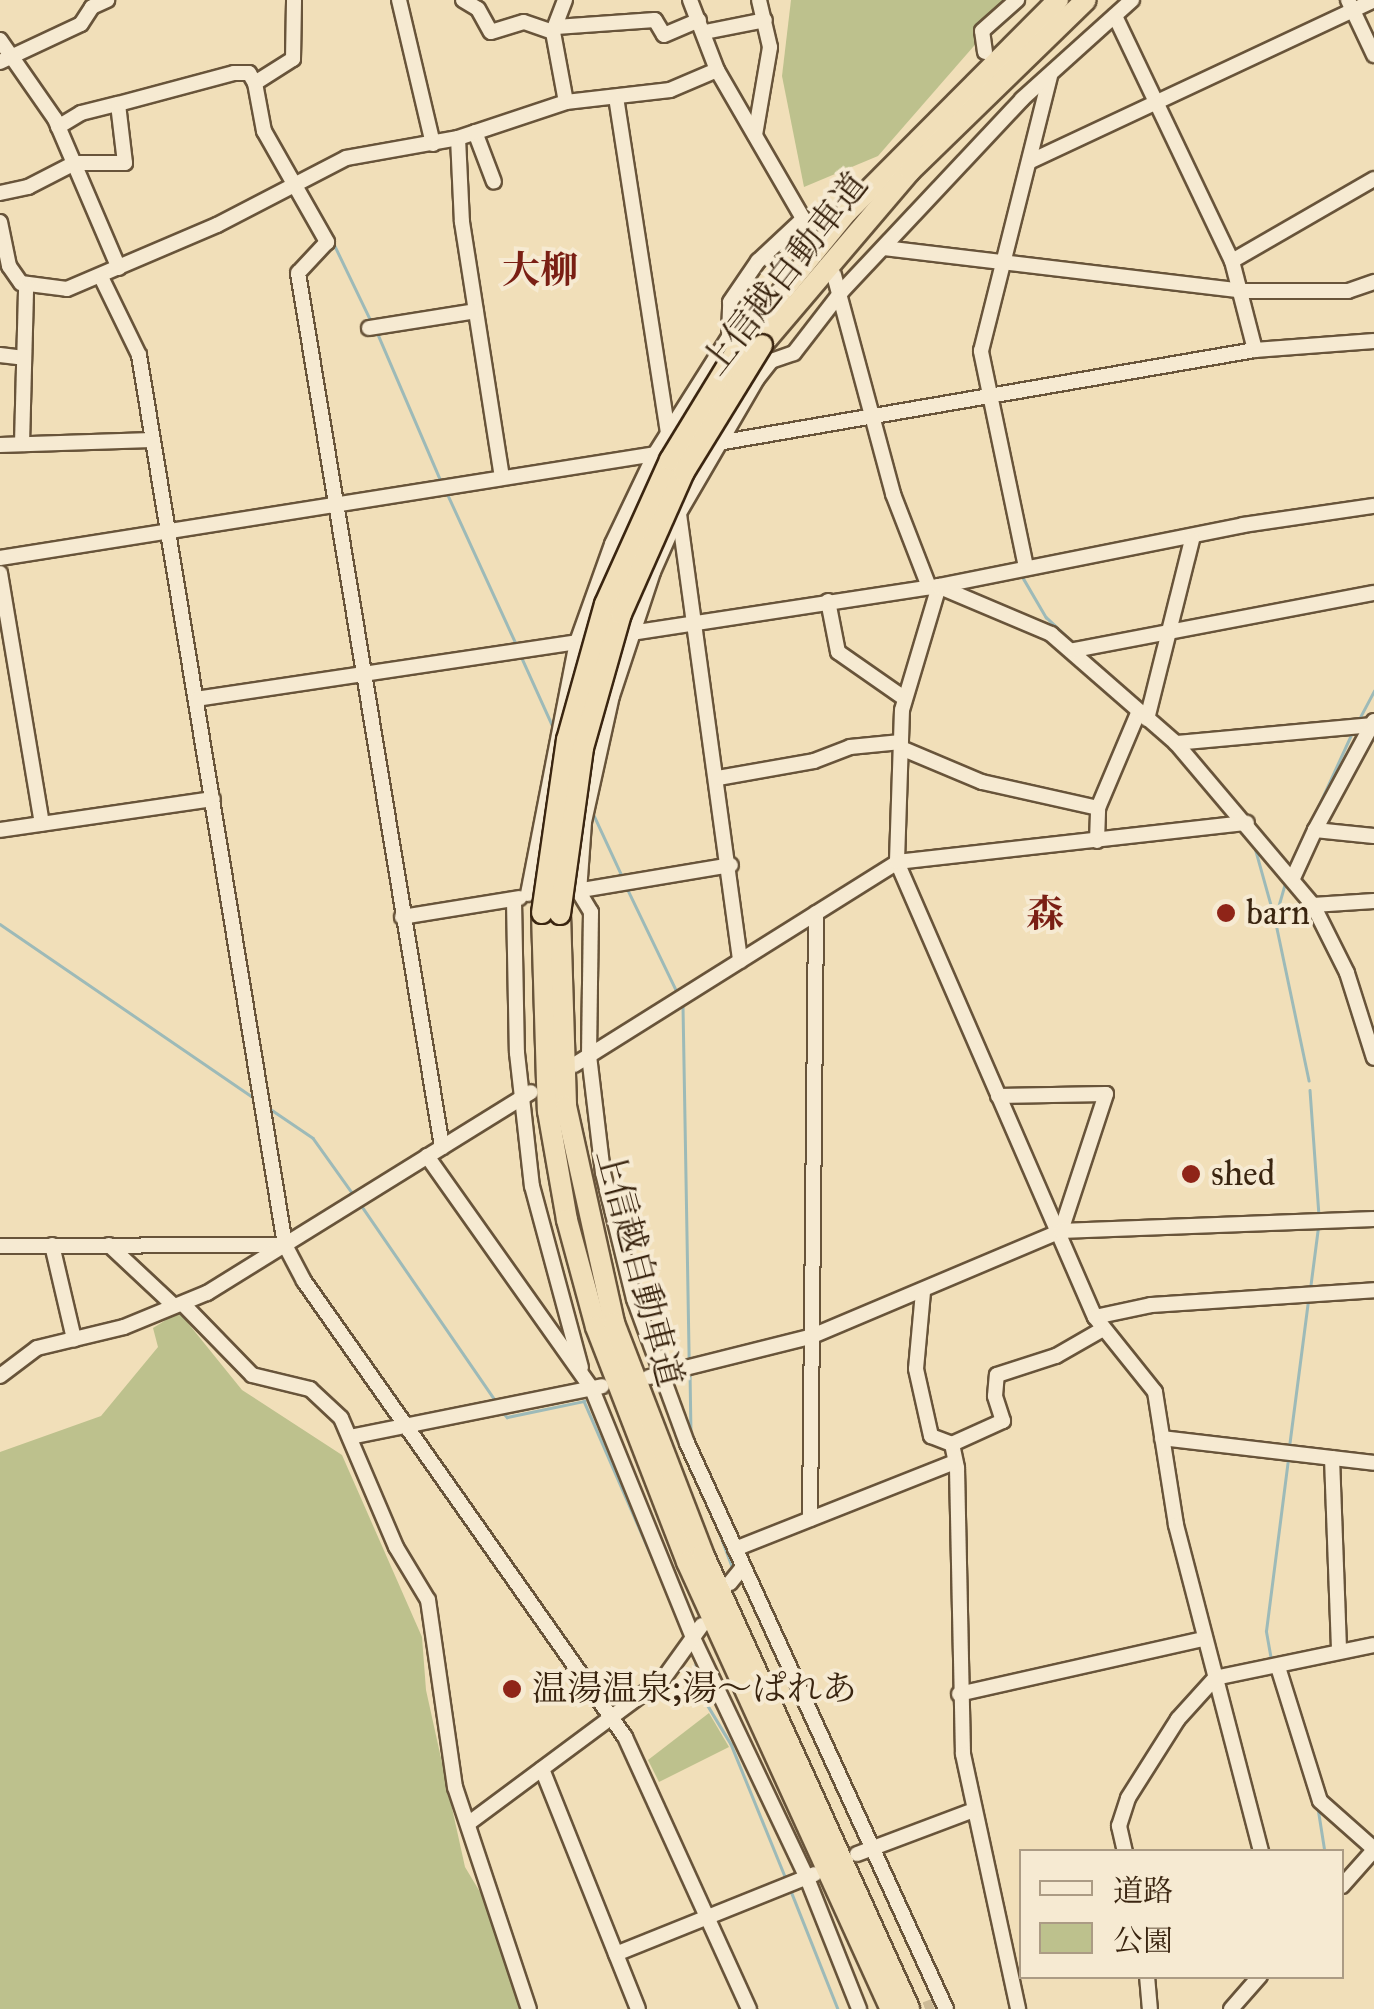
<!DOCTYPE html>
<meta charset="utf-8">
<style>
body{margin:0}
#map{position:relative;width:1374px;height:2009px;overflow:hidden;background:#f1dfb9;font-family:"IM FELL Great Primer","Noto Serif JP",serif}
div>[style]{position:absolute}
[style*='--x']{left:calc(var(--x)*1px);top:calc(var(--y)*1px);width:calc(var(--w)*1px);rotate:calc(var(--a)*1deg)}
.green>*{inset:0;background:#bdc18d}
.stream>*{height:2.5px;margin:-1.25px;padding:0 1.25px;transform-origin:1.25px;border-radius:1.25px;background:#9dbab8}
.minor-tunnel>*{height:14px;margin-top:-7px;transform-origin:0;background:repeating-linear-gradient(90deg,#ccba97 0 14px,transparent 0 21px)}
.roads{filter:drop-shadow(2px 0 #68543a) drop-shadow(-2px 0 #68543a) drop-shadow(0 2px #68543a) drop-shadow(0 -2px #68543a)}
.minor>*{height:14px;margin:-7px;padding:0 7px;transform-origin:7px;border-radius:7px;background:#f6ead2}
.highway>*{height:20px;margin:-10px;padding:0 10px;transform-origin:10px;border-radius:10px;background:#f1dfb9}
.bridges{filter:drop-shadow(2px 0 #3a2510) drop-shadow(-2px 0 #3a2510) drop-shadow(0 2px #3a2510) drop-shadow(0 -2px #3a2510)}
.highway-bridge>*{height:20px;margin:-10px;padding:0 10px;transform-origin:10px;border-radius:10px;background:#f1dfb9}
.dots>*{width:28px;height:28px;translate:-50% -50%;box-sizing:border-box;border:5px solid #f6ead2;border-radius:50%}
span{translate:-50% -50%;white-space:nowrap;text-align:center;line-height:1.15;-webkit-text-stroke:8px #f6ead2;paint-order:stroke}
.street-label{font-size:35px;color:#3a2510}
.poi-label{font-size:35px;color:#3a2510}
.left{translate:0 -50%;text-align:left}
.neighbourhood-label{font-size:38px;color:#7a1f14;font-weight:700}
.legend{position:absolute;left:1019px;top:1849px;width:325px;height:130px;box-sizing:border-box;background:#f6ead2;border:2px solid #ab9b84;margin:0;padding:12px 18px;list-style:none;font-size:30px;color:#3a2510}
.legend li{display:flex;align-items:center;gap:20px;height:50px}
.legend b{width:50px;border:2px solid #ab9b84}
</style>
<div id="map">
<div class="green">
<i style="clip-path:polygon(791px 0,1014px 0,878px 156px,804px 187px,782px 76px)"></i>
<i style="clip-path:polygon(179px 1312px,242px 1390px,342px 1455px,422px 1637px,426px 1690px,465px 1867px,495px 1917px,531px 2009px,0 2009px,0 1452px,101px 1416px,158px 1347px,153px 1328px)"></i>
<i style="clip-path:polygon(709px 1713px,729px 1747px,659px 1782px,648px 1760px)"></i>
</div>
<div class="stream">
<i style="--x:308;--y:194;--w:37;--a:61"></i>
<i style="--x:333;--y:242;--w:88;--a:64.3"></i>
<i style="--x:377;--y:332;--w:162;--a:66.8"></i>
<i style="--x:447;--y:493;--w:166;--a:65.4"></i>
<i style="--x:1022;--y:576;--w:48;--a:59.7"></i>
<i style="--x:1046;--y:617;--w:40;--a:43"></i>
<i style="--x:1087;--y:654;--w:78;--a:41.9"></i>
<i style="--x:521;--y:656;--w:78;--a:65.7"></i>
<i style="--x:1358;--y:721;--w:34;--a:-62"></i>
<i style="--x:1213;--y:776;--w:65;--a:50"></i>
<i style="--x:592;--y:811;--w:72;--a:65.2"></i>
<i style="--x:1254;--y:844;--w:78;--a:74.4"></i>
<i style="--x:1291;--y:866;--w:146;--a:-65.4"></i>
<i style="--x:1285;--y:885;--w:35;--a:106"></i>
<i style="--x:1275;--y:919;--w:165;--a:78.1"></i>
<i style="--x:627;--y:888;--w:118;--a:64.3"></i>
<i style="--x:0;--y:924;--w:308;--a:34.4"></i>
<i style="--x:683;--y:1006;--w:357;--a:89"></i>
<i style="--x:1310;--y:1090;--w:125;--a:85.9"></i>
<i style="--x:269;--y:1108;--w:53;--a:34.3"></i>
<i style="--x:313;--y:1138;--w:69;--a:54.5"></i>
<i style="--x:361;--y:1205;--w:237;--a:55.5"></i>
<i style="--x:1310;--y:1289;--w:63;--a:-82.6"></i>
<i style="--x:690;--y:1371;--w:62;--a:89.1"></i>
<i style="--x:502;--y:1411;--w:8;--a:50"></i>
<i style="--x:507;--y:1417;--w:79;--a:-11.7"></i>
<i style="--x:584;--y:1401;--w:226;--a:66.5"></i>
<i style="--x:1289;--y:1447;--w:147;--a:-82.6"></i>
<i style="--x:715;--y:1521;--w:51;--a:69.4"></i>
<i style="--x:695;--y:1656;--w:35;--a:83"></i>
<i style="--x:699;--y:1691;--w:62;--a:58.9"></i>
<i style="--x:731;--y:1744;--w:146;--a:67.8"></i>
<i style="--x:1271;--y:1660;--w:29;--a:-100"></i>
<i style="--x:1266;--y:1631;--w:172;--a:-82.7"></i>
<i style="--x:1318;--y:1808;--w:45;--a:81"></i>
<i style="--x:791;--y:1891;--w:127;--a:68.3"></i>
</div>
<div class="minor-tunnel">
<i style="--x:925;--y:2009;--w:9;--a:-21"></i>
</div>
<div class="roads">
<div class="minor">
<i style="--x:399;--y:0;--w:148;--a:76.7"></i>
<i style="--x:463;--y:0;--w:17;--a:31"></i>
<i style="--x:478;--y:9;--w:26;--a:61"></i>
<i style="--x:491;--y:32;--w:34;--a:-17"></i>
<i style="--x:524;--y:22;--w:31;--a:19"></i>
<i style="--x:565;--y:0;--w:34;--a:111"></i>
<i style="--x:553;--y:32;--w:71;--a:79.5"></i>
<i style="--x:690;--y:0;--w:75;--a:68.9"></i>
<i style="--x:717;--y:70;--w:184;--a:59.9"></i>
<i style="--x:1348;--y:0;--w:61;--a:64.7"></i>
<i style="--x:1115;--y:16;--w:272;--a:64.5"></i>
<i style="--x:1232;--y:261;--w:92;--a:75.5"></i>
<i style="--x:556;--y:27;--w:99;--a:-4"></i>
<i style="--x:655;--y:20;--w:17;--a:59"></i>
<i style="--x:664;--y:35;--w:38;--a:-23"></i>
<i style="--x:705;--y:32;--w:61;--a:-11.3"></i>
<i style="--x:0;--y:40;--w:96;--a:55.2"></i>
<i style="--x:55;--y:119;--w:162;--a:66.8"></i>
<i style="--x:985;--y:52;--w:21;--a:-98"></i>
<i style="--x:982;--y:31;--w:47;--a:-41.5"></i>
<i style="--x:0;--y:62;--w:89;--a:-25.1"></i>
<i style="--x:81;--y:24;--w:20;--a:-57"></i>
<i style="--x:92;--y:7;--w:17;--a:-25"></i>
<i style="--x:255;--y:83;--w:45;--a:-32.3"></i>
<i style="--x:293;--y:59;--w:59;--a:-89"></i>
<i style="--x:616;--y:97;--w:341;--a:81.2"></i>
<i style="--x:58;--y:127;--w:27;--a:-31"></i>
<i style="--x:81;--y:113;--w:38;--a:-14"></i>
<i style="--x:475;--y:132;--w:53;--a:69.2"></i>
<i style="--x:755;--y:135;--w:89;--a:-80.3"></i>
<i style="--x:770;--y:47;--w:48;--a:-103.2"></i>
<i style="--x:458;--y:138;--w:84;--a:87.3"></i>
<i style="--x:462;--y:222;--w:258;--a:81.1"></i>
<i style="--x:1031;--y:161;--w:379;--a:-25.1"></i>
<i style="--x:0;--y:193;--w:29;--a:-12"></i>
<i style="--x:28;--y:187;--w:53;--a:-27.1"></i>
<i style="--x:75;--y:163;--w:50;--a:0"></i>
<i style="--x:125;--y:163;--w:59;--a:-96.8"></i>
<i style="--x:118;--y:104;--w:120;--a:-15"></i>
<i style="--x:234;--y:73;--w:15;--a:0"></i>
<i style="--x:249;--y:73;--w:12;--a:59"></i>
<i style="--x:255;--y:83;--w:49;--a:79.4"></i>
<i style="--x:264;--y:131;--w:128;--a:60.4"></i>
<i style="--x:327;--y:242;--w:42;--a:133.1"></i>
<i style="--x:298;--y:273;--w:886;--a:80.64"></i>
<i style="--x:0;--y:222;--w:45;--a:78.4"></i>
<i style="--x:9;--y:266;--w:21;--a:55"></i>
<i style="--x:21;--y:283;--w:46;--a:7.4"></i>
<i style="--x:67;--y:289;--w:163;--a:-23.1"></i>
<i style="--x:217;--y:225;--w:145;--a:-27.4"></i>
<i style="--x:346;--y:158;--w:114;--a:-10.1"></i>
<i style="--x:458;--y:138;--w:114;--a:-18.4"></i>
<i style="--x:566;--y:102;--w:105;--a:-6.6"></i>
<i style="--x:670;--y:90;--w:51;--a:-23.1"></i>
<i style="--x:884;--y:248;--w:362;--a:6.8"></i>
<i style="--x:1243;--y:291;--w:105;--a:0"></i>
<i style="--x:1348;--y:291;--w:28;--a:-19"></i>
<i style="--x:1232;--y:261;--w:164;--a:-30"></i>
<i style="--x:834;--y:275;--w:227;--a:74.9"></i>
<i style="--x:893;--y:494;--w:100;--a:68.8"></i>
<i style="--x:101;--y:277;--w:87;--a:64"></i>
<i style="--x:139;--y:355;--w:902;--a:80.68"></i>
<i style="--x:285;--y:1245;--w:41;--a:62.2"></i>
<i style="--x:304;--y:1281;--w:558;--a:54.86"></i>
<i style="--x:625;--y:1737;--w:299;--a:65.5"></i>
<i style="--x:369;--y:328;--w:108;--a:-9"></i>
<i style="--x:0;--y:355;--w:24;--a:7"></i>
<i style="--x:718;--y:443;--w:545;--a:-9.83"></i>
<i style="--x:1255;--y:350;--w:119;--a:-4.3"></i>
<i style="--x:22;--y:444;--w:158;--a:-88.5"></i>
<i style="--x:0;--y:445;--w:152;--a:-1.9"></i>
<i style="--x:679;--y:514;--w:451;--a:82.2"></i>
<i style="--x:0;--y:558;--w:663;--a:-9.02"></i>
<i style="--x:1026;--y:567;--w:221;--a:-101.8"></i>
<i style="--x:981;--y:351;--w:283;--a:-75.9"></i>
<i style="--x:0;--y:573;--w:254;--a:80.5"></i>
<i style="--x:939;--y:586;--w:129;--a:106.6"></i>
<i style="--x:902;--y:710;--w:152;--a:91.9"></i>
<i style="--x:897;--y:862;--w:496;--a:66.5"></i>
<i style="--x:1095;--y:1317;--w:96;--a:51.3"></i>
<i style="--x:1155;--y:1392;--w:135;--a:81"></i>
<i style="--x:1176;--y:1525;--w:338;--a:75.4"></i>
<i style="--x:940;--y:587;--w:121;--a:22.9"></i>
<i style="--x:1051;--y:634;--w:166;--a:41.1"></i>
<i style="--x:1176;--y:743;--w:212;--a:49.8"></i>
<i style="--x:1313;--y:905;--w:76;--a:63.4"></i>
<i style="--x:1347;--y:973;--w:89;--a:72.4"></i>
<i style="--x:828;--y:601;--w:52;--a:78.9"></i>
<i style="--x:838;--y:652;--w:80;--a:34.9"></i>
<i style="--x:631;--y:633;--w:312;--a:-8.7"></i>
<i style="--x:939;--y:586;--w:310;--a:-11.3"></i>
<i style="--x:1243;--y:525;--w:132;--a:-8.3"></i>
<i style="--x:1074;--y:650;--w:305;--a:-10.8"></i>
<i style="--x:196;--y:699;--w:385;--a:-8.5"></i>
<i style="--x:1147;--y:719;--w:185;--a:-75.9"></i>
<i style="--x:1176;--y:743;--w:199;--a:-5.2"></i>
<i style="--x:901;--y:748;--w:88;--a:22.8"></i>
<i style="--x:982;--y:782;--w:119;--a:12.6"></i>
<i style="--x:718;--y:778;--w:97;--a:-10"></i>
<i style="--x:814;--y:761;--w:39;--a:-21"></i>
<i style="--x:850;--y:747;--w:51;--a:-5.6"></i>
<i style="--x:0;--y:830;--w:215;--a:-8.3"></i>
<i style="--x:1315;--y:830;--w:124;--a:-61.6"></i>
<i style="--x:1097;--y:841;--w:33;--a:-88"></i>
<i style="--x:1098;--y:808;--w:105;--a:-67.1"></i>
<i style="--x:1293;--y:878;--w:53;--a:-65.4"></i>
<i style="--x:1315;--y:830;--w:59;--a:5.8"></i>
<i style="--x:570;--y:892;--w:163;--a:-9.5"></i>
<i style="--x:528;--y:894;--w:257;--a:-79"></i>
<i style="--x:577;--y:642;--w:104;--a:-70.3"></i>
<i style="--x:612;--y:544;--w:100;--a:-64.5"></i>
<i style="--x:655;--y:454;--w:138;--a:-57.7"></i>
<i style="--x:729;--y:337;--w:35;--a:-88"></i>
<i style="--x:730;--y:302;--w:50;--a:-55.7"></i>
<i style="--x:758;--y:261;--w:62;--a:-43"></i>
<i style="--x:514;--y:901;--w:152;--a:88.9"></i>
<i style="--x:517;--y:1053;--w:134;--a:83.6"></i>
<i style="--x:532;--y:1186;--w:188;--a:74.9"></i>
<i style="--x:1313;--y:905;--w:61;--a:-3.8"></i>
<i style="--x:402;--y:917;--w:119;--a:-9.2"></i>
<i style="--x:574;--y:1065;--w:381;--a:-32.1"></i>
<i style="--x:897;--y:862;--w:352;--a:-6.4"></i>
<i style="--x:998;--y:1096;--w:108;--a:-1.1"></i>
<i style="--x:1106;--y:1094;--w:144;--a:108.2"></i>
<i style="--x:427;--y:1156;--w:286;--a:54.7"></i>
<i style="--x:592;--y:1389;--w:269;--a:67.9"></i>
<i style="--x:693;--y:1638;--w:266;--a:64.6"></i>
<i style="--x:807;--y:1878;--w:141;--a:68.3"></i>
<i style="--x:52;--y:1245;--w:97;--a:76.8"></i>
<i style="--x:109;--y:1245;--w:86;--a:43.1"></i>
<i style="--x:0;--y:1246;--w:285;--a:-0.2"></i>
<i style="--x:923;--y:1292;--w:77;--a:95.2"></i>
<i style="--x:916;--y:1369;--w:69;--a:77.4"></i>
<i style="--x:931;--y:1436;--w:22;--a:21"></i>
<i style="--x:952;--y:1444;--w:25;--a:78"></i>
<i style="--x:957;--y:1468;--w:286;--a:88.8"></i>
<i style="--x:963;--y:1754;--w:261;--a:77.8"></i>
<i style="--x:183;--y:1304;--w:99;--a:45.8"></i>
<i style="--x:252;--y:1375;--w:60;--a:13.6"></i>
<i style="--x:310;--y:1389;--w:42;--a:43.1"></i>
<i style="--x:341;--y:1418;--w:140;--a:66.9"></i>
<i style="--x:396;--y:1547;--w:62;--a:58.9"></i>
<i style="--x:428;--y:1600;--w:189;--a:81.8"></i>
<i style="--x:455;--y:1787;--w:234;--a:71.6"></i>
<i style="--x:1095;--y:1317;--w:57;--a:-12.1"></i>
<i style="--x:1151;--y:1305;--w:224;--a:-3.8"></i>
<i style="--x:0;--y:1376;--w:46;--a:-37.1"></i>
<i style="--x:37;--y:1348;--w:89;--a:-13.6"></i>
<i style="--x:124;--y:1327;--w:90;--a:-22.3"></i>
<i style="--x:207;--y:1293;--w:381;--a:-31.8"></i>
<i style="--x:649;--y:1377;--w:166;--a:-14"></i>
<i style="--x:810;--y:1337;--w:272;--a:-22.9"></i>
<i style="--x:1061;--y:1231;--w:313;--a:-2.2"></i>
<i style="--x:350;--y:1437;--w:257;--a:-11.4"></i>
<i style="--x:1162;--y:1438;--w:213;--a:6.7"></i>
<i style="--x:952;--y:1444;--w:56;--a:-24.3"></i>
<i style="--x:1003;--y:1421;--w:26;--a:-108"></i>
<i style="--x:995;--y:1396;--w:21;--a:-85"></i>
<i style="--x:997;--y:1375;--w:62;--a:-17.9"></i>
<i style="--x:1056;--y:1356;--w:54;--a:-29.9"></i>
<i style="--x:1332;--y:1458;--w:193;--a:87.9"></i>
<i style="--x:810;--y:1519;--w:606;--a:-89.43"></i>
<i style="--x:735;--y:1549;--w:237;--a:-21.6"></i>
<i style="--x:730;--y:1583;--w:21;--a:-51"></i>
<i style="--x:1278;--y:1667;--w:140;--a:72.6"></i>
<i style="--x:1320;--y:1801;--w:72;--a:41.6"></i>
<i style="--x:959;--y:1694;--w:250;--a:-12.7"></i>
<i style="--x:542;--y:1769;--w:258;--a:68.2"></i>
<i style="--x:469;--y:1823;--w:243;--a:-36.6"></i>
<i style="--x:664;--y:1678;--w:65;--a:-54.4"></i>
<i style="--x:1125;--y:1852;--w:27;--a:-103"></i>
<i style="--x:1119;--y:1826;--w:29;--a:-72"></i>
<i style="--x:1128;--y:1798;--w:93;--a:-57.7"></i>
<i style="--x:1178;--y:1719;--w:55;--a:-47.9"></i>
<i style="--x:1215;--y:1678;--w:162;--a:-11.7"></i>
<i style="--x:857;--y:1854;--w:125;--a:-20.6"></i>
<i style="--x:1342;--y:1886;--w:48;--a:-48.4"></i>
<i style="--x:616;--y:1954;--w:214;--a:-21.9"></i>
<i style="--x:1147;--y:1976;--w:33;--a:85"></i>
<i style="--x:946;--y:2009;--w:622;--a:-114.59"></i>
<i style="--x:687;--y:1443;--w:153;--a:-110.2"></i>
<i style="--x:634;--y:1299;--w:130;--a:-103.8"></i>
<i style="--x:603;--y:1173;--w:119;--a:-96.8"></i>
<i style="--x:589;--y:1055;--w:143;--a:-89.2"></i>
<i style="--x:591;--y:912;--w:23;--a:-121"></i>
<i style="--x:579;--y:892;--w:70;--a:-85.9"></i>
<i style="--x:584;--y:822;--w:129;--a:-77.5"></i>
<i style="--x:612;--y:696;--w:131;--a:-71.7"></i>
<i style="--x:653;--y:572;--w:64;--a:-66.2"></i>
<i style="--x:679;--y:513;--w:155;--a:-59.8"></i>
<i style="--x:757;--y:379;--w:23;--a:-52"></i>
<i style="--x:771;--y:361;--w:24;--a:-19"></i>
<i style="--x:794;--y:353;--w:78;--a:-52.3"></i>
<i style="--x:842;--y:291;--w:263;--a:-46.8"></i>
<i style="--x:1022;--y:99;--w:148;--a:-42"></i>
<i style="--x:1231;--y:2009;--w:44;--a:-48.7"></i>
</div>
<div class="highway">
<i style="--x:745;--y:337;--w:161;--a:-50.8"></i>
<i style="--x:847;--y:212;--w:299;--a:-45.1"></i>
<i style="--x:762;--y:345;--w:228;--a:-49.6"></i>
<i style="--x:910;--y:171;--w:245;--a:-44.2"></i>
<i style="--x:542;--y:913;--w:198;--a:88.3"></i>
<i style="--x:548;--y:1111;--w:111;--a:80.1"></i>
<i style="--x:567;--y:1220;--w:111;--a:74.8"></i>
<i style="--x:596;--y:1327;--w:252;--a:68.8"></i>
<i style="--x:687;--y:1562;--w:491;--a:65.5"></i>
<i style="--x:560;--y:914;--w:192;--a:88.2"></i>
<i style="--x:566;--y:1106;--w:222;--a:77.5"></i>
<i style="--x:614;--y:1323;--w:248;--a:68.9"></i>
<i style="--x:703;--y:1554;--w:499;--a:65.6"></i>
</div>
</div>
<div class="bridges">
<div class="highway-bridge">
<i style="--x:542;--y:913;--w:175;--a:-81.8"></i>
<i style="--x:567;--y:740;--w:141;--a:-74.4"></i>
<i style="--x:605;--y:604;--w:158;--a:-65.7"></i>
<i style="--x:670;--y:460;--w:144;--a:-58.6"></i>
<i style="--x:560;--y:914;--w:168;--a:-82.1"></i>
<i style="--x:583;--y:748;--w:139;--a:-74.2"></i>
<i style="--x:621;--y:614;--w:155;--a:-66.1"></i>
<i style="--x:684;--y:472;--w:149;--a:-58.4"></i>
</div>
</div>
<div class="dots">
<i style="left:1226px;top:913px;background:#8f2418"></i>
<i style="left:1191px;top:1174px;background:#8f2418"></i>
<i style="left:512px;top:1689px;background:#8f2418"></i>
</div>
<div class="street-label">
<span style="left:785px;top:274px;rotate:-52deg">上信越自動車道</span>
<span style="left:639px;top:1268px;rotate:75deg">上信越自動車道</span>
</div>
<div class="poi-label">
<span class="left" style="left:1246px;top:913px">barn</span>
<span class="left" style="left:1211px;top:1174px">shed</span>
<span class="left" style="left:532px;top:1689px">温湯温泉;湯〜ぱれあ</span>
</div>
<div class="neighbourhood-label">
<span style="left:540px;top:271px">大柳</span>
<span style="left:1045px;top:915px">森</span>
</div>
<ul class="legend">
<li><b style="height:12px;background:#f6ead2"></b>道路</li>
<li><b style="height:28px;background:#bdc18d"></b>公園</li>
</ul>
</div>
